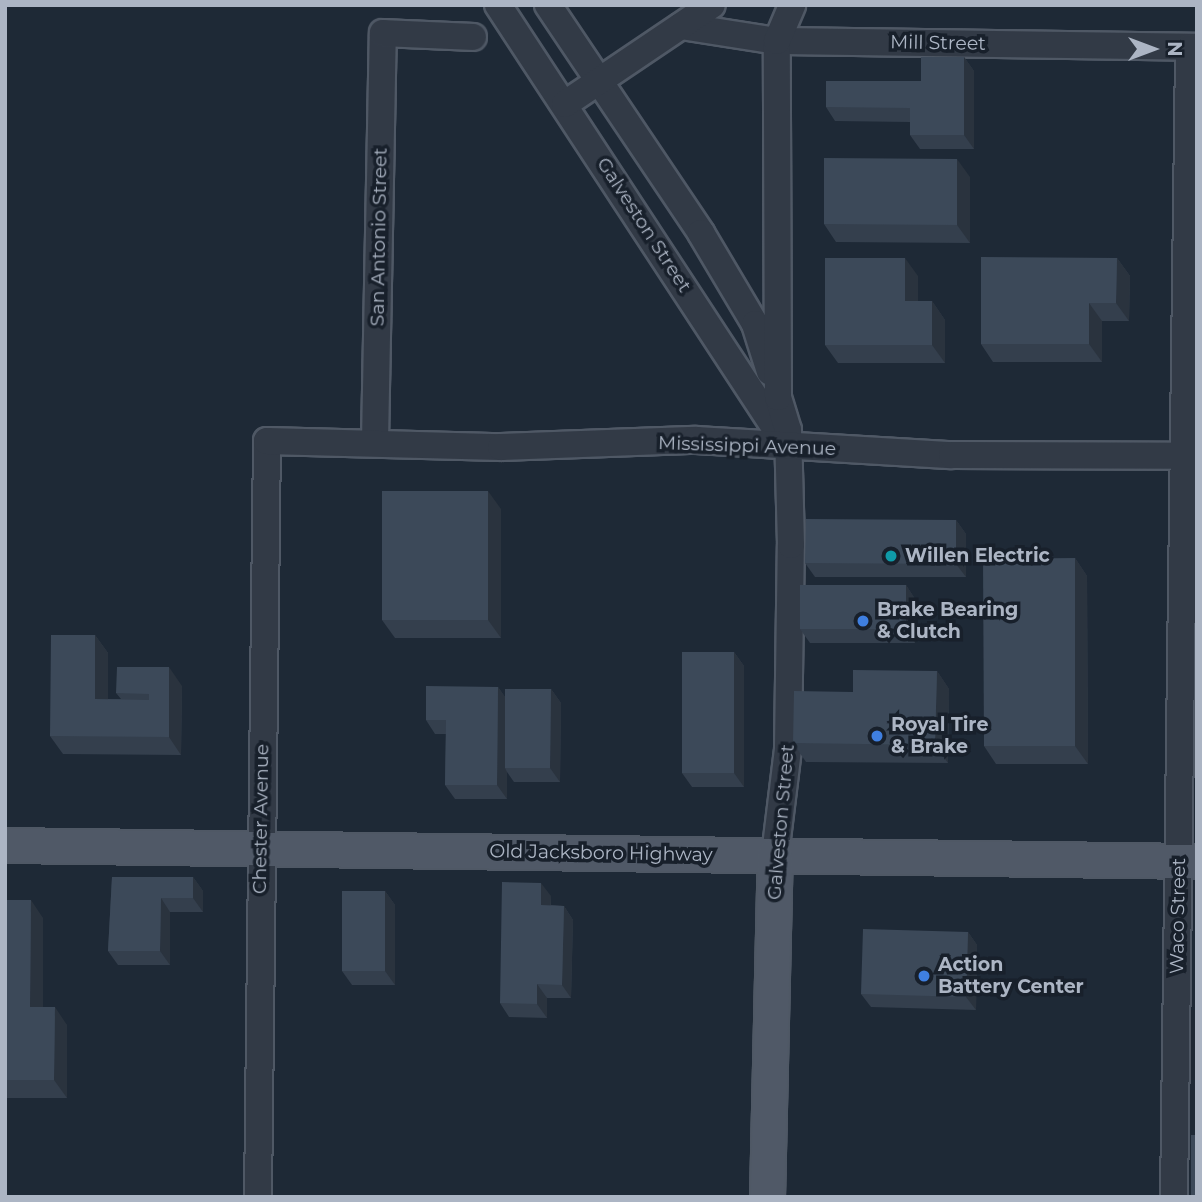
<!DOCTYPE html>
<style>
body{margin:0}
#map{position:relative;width:1202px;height:1202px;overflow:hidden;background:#1e2936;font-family:Montserrat,sans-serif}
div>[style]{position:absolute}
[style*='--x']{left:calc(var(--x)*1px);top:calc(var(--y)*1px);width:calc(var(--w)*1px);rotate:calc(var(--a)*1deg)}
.roads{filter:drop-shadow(2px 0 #4f5865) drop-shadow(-2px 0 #4f5865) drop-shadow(0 2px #4f5865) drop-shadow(0 -2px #4f5865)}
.minor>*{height:26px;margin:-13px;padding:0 13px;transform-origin:13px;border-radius:13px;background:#323a46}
.major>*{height:33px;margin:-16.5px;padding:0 16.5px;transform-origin:16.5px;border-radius:16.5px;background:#505967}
.wall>*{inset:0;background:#343f4d}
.shaded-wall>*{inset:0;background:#2a333e}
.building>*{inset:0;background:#3c4959}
.dots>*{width:19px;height:19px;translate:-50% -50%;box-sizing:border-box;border:4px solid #18202b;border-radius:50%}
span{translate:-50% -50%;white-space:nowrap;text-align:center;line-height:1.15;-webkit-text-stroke:7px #18202b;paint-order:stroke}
.street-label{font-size:19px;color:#acb5c4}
.poi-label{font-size:19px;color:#acb5c4;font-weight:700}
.left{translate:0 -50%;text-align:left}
.frame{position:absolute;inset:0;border:7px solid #acb5c4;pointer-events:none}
.north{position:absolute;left:1118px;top:14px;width:70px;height:70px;-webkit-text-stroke:5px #18202b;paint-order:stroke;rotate:90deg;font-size:19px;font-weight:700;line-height:28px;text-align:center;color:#acb5c4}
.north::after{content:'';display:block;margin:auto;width:24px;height:32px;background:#acb5c4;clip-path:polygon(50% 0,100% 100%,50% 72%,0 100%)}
</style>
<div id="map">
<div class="roads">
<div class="minor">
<i style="--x:498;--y:5;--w:516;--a:56.77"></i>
<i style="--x:548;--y:5;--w:275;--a:56.1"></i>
<i style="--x:701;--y:233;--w:106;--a:59.3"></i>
<i style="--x:755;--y:324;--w:50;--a:72.6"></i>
<i style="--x:681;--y:26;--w:97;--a:8.9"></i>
<i style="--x:777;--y:41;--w:420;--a:0.8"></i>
<i style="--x:565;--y:104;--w:177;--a:-34"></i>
<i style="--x:375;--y:441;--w:408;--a:-88.9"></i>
<i style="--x:383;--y:33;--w:90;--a:2.5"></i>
<i style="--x:775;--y:855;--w:107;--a:-83"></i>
<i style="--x:788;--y:749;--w:204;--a:-89.2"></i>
<i style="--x:791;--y:545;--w:115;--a:-91.5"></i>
<i style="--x:788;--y:430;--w:34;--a:-107"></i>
<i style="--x:778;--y:397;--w:356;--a:-90.2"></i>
<i style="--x:777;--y:41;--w:39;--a:-67"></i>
<i style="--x:258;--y:1197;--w:756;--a:-89.32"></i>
<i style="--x:267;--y:441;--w:234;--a:1.5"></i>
<i style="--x:501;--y:447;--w:195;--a:-2.1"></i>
<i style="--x:696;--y:440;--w:256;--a:3.4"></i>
<i style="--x:952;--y:455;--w:234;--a:0.2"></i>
<i style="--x:1174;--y:1197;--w:1150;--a:-89.25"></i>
</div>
<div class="major">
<i style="--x:5;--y:845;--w:1192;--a:0.77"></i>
<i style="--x:767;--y:1197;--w:342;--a:-88.7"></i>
</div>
</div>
<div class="wall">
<i style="clip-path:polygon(964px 57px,974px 71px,974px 149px,920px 149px,910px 135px,910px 122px,835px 121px,826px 107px,921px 81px)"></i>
<i style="clip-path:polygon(970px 177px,970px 243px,836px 242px,824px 224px)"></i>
<i style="clip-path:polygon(1117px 258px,1130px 276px,1129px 321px,1102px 321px,1102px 362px,993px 362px,981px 344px)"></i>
<i style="clip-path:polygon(918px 276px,918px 301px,932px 301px,945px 320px,945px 363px,838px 363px,825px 345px)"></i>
<i style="clip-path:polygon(501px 509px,501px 638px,395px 638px,382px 620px)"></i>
<i style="clip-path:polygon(956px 520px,966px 534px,966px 577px,815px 577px,805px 563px)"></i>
<i style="clip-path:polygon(1075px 558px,1087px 576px,1088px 764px,996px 764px,984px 746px)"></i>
<i style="clip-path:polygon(906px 585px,915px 599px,915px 643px,810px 643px,800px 629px)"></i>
<i style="clip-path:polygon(95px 635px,108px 653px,108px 699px,121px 699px,116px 693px,182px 686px,181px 755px,63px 754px,50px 736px)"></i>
<i style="clip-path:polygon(734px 652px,744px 666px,744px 787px,692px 787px,682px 773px)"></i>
<i style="clip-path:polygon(937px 671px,949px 689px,948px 763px,806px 762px,793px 743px,853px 692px)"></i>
<i style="clip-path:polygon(498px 687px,505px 697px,551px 689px,561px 703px,560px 782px,514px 782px,507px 772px,507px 799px,455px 799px,445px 785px,446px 734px,435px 734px,426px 720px)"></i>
<i style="clip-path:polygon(112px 877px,193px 877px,203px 891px,203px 912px,170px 912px,170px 965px,118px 965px,108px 951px)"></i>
<i style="clip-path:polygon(385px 891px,395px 905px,395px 985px,352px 985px,342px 971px)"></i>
<i style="clip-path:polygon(551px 896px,551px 905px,564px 906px,573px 920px,571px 998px,547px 998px,547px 1018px,509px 1017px,500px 1003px)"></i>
<i style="clip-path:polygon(5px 900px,43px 918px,43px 1007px,67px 1025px,67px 1098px,5px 1098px)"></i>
<i style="clip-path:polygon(968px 932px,977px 945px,976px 1010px,871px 1007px,861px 994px)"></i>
</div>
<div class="shaded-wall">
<i style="clip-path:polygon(964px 57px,974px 71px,974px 149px,964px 135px)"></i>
<i style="clip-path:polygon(957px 159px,970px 177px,970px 243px,957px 225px)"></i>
<i style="clip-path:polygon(905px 258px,918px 276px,918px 320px,905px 301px)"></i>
<i style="clip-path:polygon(1117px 258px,1130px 276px,1129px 321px,1116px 303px)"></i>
<i style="clip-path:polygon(932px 301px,945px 320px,945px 363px,932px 345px)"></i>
<i style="clip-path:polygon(1089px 303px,1102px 321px,1102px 362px,1089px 344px)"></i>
<i style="clip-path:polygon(488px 491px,501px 509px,501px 638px,488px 620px)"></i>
<i style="clip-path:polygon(956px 520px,966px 534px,966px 577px,956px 564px)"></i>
<i style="clip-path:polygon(1075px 558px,1087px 576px,1088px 764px,1075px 746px)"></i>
<i style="clip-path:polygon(906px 585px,915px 599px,915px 643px,906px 629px)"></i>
<i style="clip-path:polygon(95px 635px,108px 653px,108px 717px,95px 699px)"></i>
<i style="clip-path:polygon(734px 652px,744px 666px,744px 787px,734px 773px)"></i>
<i style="clip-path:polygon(169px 667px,182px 686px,181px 755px,169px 737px)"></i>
<i style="clip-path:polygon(937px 671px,949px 689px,948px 763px,935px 745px)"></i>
<i style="clip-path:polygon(498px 687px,508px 701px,505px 768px,507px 772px,507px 799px,497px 785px)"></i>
<i style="clip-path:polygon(551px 689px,561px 703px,560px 782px,550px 768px)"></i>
<i style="clip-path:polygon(193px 877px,203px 891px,203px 912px,193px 898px)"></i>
<i style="clip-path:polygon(541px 883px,551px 896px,550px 919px,541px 905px)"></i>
<i style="clip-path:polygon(385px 891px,395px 905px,395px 985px,385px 971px)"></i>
<i style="clip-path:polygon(161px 898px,170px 912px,170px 965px,160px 951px)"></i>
<i style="clip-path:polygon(31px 900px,43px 918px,43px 1025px,30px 1007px)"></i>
<i style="clip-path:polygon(564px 906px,573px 920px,571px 998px,562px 985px)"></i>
<i style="clip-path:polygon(968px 932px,977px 945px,976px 1010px,966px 997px)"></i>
<i style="clip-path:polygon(537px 984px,547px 998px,547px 1018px,537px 1004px)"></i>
<i style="clip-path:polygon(55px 1007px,67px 1025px,67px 1098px,54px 1080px)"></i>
</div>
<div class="building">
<i style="clip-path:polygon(921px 57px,964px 57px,964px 135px,910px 135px,910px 108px,826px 107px,826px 81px,921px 81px)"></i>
<i style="clip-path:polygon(824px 158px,957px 159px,957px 225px,824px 224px)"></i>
<i style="clip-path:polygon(981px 257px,1117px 258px,1116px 303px,1089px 303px,1089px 344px,981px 344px)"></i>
<i style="clip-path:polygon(825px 258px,905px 258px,905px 301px,932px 301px,932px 345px,825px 345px)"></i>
<i style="clip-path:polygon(382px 491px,488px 491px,488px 620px,382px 620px)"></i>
<i style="clip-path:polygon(806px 519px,956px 520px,956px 564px,805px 563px)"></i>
<i style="clip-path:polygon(1075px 558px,1075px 746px,984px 746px,983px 559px)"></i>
<i style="clip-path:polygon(800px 585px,906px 585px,906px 629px,800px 629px)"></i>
<i style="clip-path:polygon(51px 635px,95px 635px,95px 699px,149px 700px,149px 694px,116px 693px,117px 667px,169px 667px,169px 737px,50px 736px)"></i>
<i style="clip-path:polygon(682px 652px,734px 652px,734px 773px,682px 773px)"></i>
<i style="clip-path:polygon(853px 670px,937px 671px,935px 745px,793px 743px,794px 691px,853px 692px)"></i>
<i style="clip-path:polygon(426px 686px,498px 687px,497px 785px,445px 785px,446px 720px,426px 720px)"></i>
<i style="clip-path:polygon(505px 689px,551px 689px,550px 768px,505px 768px)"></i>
<i style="clip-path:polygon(112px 877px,193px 877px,193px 898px,161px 898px,160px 951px,108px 951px)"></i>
<i style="clip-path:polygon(502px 882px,541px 883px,541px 905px,564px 906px,562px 985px,537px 984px,537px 1004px,500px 1003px)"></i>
<i style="clip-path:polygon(342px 891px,385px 891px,385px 971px,342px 971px)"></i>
<i style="clip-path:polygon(5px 900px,31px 900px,30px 1007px,55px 1007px,54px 1080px,5px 1080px)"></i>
<i style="clip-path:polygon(863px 929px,968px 932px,966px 997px,861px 994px)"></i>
<i style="clip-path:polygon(1191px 1135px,1197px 1135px,1197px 1197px,1191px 1197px)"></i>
</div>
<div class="dots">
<i style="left:891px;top:556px;background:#0f9aa8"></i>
<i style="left:863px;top:621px;background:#3f7fe0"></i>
<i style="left:877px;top:736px;background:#3f7fe0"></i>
<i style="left:924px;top:976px;background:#3f7fe0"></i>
</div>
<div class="street-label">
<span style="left:938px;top:43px;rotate:1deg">Mill Street</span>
<span style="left:644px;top:225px;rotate:57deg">Galveston Street</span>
<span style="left:379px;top:237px;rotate:-89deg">San Antonio Street</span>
<span style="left:747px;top:446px;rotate:2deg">Mississippi Avenue</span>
<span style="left:261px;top:819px;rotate:-89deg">Chester Avenue</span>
<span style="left:781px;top:822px;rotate:-85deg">Galveston Street</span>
<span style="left:601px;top:853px;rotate:1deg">Old Jacksboro Highway</span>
<span style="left:1178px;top:916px;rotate:-89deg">Waco Street</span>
</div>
<div class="poi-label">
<span class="left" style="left:905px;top:556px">Willen Electric</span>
<span class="left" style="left:877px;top:621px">Brake Bearing<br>&amp; Clutch</span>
<span class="left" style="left:891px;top:736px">Royal Tire<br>&amp; Brake</span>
<span class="left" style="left:938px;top:976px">Action<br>Battery Center</span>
</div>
<div class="frame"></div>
<div class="north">N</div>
</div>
